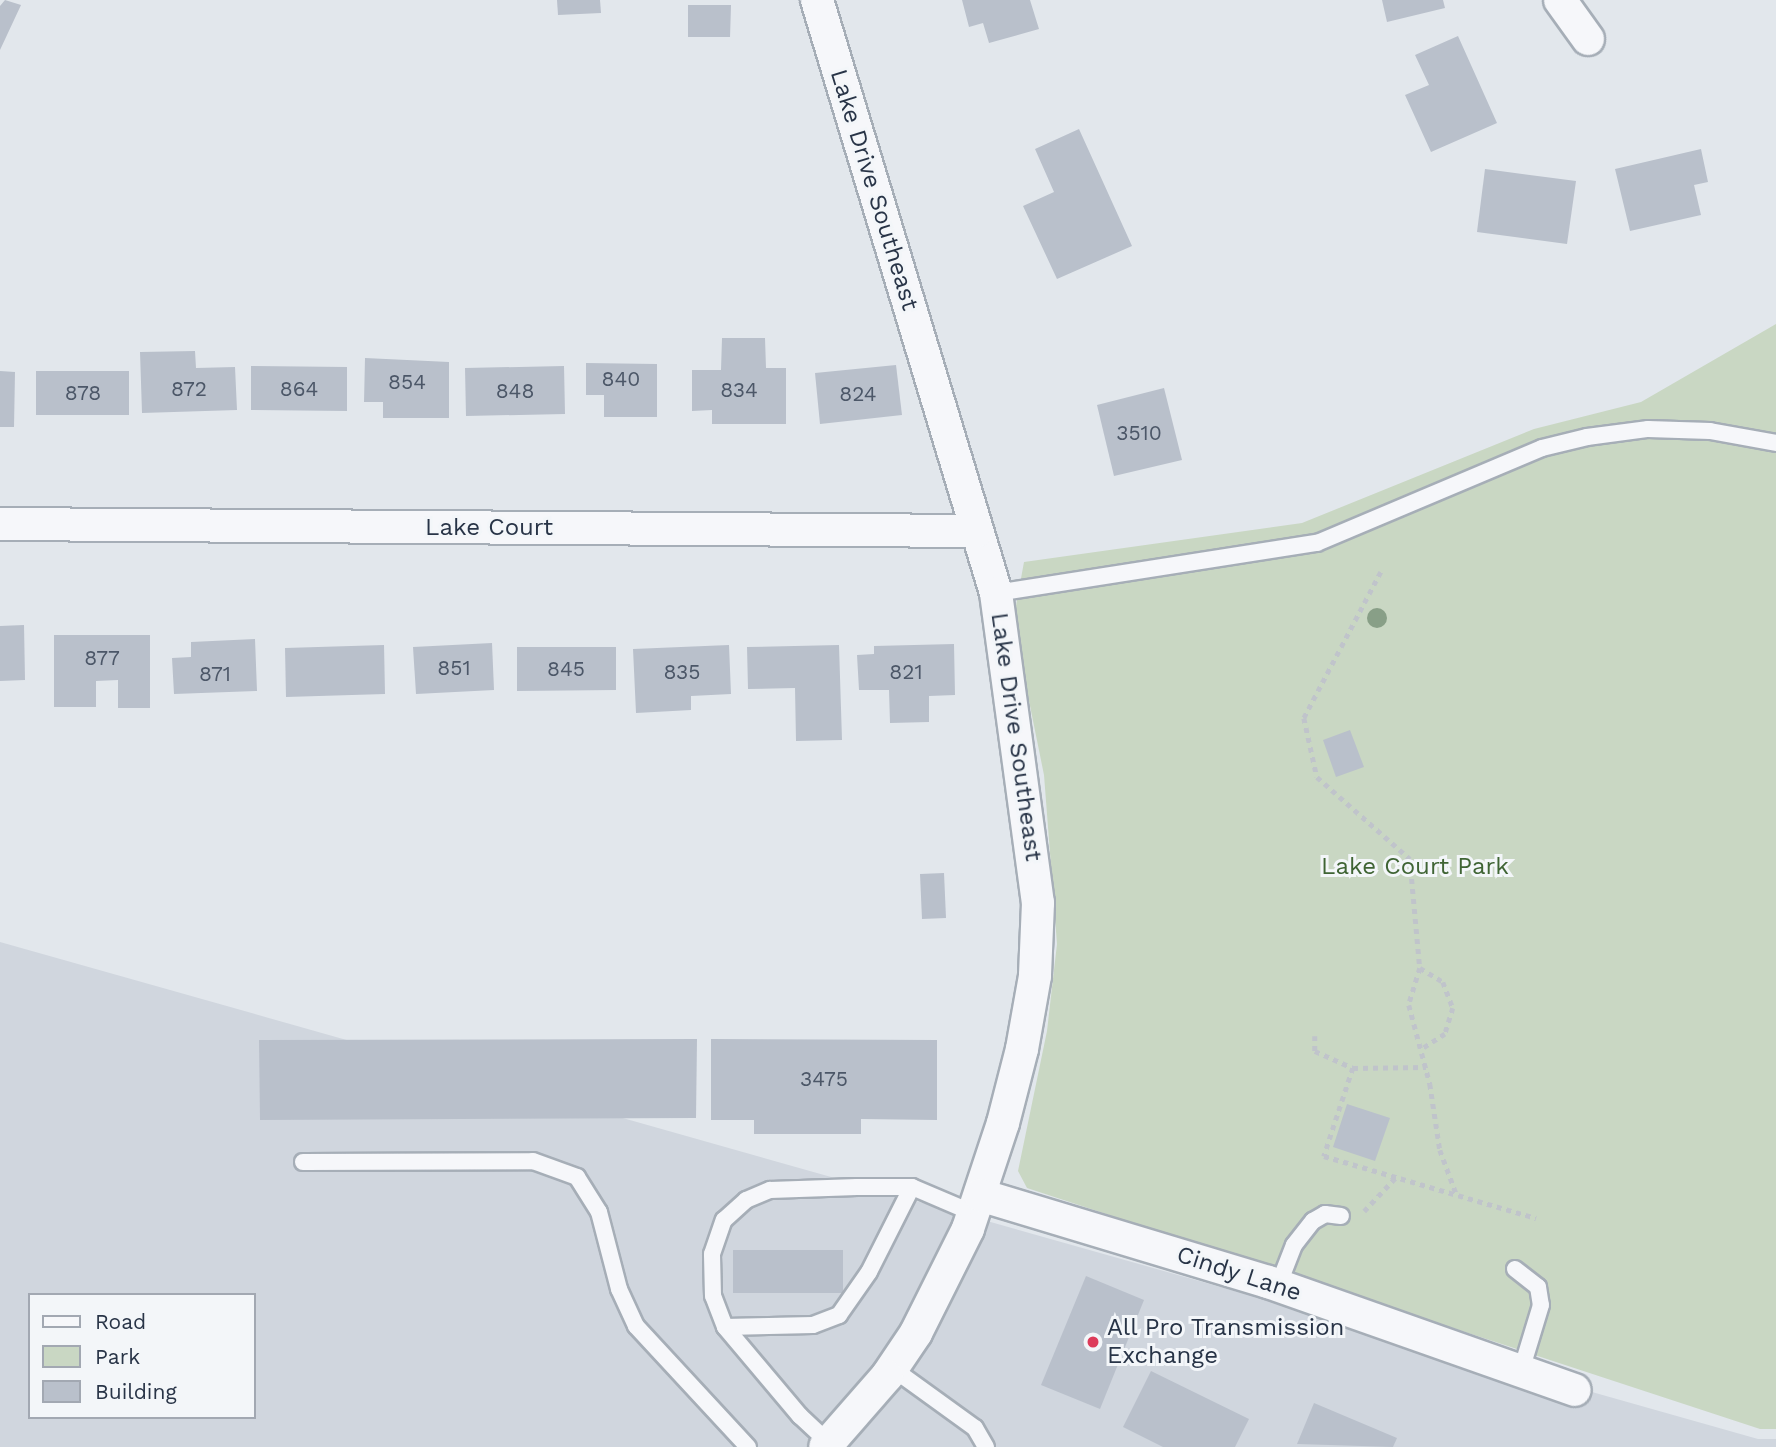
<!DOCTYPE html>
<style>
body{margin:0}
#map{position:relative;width:1776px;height:1447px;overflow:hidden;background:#e2e7ec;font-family:"Work Sans",sans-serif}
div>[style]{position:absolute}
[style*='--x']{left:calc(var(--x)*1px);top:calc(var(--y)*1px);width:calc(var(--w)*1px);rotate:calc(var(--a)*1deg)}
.built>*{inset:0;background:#d0d6de}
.green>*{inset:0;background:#c9d7c3}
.building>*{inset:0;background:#b9c0cb}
.path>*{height:4.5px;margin-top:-2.25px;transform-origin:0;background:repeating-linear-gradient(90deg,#c0c4cb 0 5px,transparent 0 10px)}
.roads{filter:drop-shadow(2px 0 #a6aeb7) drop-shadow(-2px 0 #a6aeb7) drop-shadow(0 2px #a6aeb7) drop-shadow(0 -2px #a6aeb7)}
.lane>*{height:16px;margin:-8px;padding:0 8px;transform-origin:8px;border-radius:8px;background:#f6f7fa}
.street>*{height:32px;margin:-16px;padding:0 16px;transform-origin:16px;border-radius:16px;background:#f6f7fa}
.trees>*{width:20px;height:20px;margin:-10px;border-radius:50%;background:#889f87}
.dots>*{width:19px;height:19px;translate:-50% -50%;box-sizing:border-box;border:4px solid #f3f6f9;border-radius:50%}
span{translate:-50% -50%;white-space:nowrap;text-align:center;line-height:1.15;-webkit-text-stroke:6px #f3f6f9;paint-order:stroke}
.number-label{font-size:21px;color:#4c5768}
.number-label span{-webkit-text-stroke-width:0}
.street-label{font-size:24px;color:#283447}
.park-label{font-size:24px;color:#3f6434}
.poi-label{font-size:24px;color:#283447}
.left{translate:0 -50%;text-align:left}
.legend{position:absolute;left:28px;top:1293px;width:228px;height:126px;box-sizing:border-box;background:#f3f6f9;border:2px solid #a2a8b2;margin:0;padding:9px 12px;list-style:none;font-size:21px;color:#283447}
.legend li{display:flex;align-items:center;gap:14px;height:35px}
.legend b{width:35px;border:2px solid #a2a8b2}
</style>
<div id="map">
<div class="built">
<i style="clip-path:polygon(evenodd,0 942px,1758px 1439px,1776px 1439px,1776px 1447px,0 1447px,0 942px,30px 1295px,254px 1295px,254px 1417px,30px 1417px,30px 1295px)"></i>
</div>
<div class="green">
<i style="clip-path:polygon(1776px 324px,1776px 1429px,1760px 1429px,1027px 1188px,1018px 1171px,1047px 1031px,1057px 944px,1044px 775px,1013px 622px,1024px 562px,1302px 523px,1534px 429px,1641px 402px)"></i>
</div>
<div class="building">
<i style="clip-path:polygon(5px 0,21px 5px,0 50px,0 6px)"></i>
<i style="clip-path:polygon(557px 0,600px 0,601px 13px,558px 15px)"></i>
<i style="clip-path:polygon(962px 0,1030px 0,1039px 29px,989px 43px,983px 23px,969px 27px)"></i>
<i style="clip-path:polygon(1382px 0,1443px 0,1445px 8px,1387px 22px)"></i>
<i style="clip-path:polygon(688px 5px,731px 5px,730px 37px,688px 37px)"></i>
<i style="clip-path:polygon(1458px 36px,1497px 123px,1431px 152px,1405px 95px,1429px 85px,1415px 55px)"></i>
<i style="clip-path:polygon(1079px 129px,1132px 246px,1057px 279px,1023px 206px,1054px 192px,1035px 149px)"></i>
<i style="clip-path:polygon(1701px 149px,1708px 182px,1694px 185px,1701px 215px,1630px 231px,1615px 169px)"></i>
<i style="clip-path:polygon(1485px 169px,1576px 181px,1567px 244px,1477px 232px)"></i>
<i style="clip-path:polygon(722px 338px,765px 338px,766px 368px,786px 368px,786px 424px,712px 424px,712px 410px,692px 411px,692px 370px,721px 370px)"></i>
<i style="clip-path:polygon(195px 351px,196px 368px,235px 367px,237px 410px,142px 413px,140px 352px)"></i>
<i style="clip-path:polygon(365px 358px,449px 362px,449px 418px,383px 418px,383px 402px,364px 402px)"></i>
<i style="clip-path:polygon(586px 363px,657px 364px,657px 417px,604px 417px,604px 395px,586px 395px)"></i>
<i style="clip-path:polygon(896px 365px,902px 415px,820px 424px,815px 373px)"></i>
<i style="clip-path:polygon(251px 366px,347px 367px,347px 411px,251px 410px)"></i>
<i style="clip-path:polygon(564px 366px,565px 414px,466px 416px,465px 368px)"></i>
<i style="clip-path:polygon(0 371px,15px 372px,14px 427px,0 427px)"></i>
<i style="clip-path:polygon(36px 371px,129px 371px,129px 415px,36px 415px)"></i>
<i style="clip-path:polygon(1164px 388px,1182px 460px,1114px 476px,1097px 405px)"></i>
<i style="clip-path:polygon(24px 625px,25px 680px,0 681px,0 626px)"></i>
<i style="clip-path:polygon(54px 635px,150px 635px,150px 708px,118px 708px,118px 680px,96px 681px,96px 707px,54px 707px)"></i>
<i style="clip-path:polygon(255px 639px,257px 691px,174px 694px,172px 658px,191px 657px,191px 642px)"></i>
<i style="clip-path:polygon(492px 643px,494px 690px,416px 694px,413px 647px)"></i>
<i style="clip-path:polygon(954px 644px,955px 695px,929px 696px,929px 722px,890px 723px,889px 690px,859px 690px,857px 655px,874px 654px,874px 646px)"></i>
<i style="clip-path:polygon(384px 645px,385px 694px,286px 697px,285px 648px)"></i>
<i style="clip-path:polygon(729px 645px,731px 694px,691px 696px,691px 710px,636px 713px,633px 649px)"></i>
<i style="clip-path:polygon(839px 645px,842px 740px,796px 741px,795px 688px,748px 689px,747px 647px)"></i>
<i style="clip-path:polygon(517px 647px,616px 647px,616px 690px,517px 691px)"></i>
<i style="clip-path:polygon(1350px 730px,1364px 767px,1336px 777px,1323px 740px)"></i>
<i style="clip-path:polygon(944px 873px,946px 918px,922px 919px,920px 874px)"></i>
<i style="clip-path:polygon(697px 1039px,696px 1118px,260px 1120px,259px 1040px)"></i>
<i style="clip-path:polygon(711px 1039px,937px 1040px,937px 1120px,861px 1119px,861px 1134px,754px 1134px,754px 1120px,711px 1120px)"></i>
<i style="clip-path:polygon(1347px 1104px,1390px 1118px,1375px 1161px,1333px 1147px)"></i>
<i style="clip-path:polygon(733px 1250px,843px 1250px,843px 1293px,733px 1293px)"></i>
<i style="clip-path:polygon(1086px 1276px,1144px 1300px,1100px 1409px,1041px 1385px)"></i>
<i style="clip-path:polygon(1151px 1371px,1249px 1419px,1235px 1447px,1163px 1447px,1123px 1427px)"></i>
<i style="clip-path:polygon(1314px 1403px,1397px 1438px,1393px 1447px,1297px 1444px)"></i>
</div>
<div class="path">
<i style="--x:1381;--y:572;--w:165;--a:117.8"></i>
<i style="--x:1304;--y:718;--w:60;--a:77.6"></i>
<i style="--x:1317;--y:777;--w:124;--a:41.4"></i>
<i style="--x:1410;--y:859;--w:109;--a:84.8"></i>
<i style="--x:1420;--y:968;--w:39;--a:107"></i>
<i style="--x:1409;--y:1005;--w:82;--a:75.1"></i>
<i style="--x:1430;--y:1084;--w:67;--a:81.4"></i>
<i style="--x:1440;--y:1150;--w:46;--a:69.6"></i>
<i style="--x:1420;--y:968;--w:27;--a:31"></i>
<i style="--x:1443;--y:982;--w:28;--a:69"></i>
<i style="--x:1453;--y:1008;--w:27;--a:107"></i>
<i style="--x:1445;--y:1034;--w:27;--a:147"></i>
<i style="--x:1315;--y:1036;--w:15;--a:90"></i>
<i style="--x:1315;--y:1051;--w:42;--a:24.1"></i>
<i style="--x:1353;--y:1068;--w:73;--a:-0.8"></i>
<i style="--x:1353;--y:1068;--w:93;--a:108.2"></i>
<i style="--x:1324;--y:1156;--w:221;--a:16.3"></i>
<i style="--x:1364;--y:1211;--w:48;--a:-46.7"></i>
</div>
<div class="roads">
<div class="lane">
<i style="--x:996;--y:593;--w:325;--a:-8.9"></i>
<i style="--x:1317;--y:543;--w:244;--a:-22.9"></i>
<i style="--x:1542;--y:448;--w:46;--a:-13.7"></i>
<i style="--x:1587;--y:437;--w:62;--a:-7.5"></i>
<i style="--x:1648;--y:429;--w:62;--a:1.8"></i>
<i style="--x:1710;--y:431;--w:67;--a:10.3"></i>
<i style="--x:303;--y:1162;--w:230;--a:-0.2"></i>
<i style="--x:533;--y:1161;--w:47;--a:20"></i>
<i style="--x:577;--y:1177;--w:41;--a:57.8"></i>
<i style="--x:599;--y:1212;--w:80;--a:75.4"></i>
<i style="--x:619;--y:1289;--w:41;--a:65.3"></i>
<i style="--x:636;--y:1326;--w:165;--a:47.2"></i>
<i style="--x:1515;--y:1269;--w:29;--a:38"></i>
<i style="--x:1538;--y:1287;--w:18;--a:81"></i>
<i style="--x:1541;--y:1305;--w:69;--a:106.9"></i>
<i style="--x:1278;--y:1286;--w:44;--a:-68.7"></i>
<i style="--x:1294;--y:1245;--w:31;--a:-52"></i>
<i style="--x:1313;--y:1221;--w:14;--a:-30"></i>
<i style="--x:1325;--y:1214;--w:16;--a:7"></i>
<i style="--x:725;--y:1327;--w:88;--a:-1.3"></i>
<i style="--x:813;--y:1325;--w:28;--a:-21"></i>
<i style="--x:839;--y:1315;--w:52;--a:-55.1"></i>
<i style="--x:869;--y:1272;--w:95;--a:-63.2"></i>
<i style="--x:892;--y:1368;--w:102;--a:35.9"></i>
<i style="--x:975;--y:1428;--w:22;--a:60"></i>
<i style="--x:829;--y:1443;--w:40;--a:-137"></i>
<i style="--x:800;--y:1416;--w:116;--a:-130.1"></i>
<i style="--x:725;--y:1327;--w:33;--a:-111"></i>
<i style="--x:713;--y:1296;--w:42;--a:-91.4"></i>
<i style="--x:712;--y:1254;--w:36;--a:-71"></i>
<i style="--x:724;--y:1220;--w:30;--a:-42"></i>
<i style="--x:746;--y:1200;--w:26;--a:-23"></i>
<i style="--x:770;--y:1190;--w:87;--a:-2"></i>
<i style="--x:857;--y:1187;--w:55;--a:0"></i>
<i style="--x:912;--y:1187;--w:66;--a:23.1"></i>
</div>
<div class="street">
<i style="--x:817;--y:0;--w:619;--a:73.2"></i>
<i style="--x:996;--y:593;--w:313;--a:82.3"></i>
<i style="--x:1038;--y:903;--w:73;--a:92.4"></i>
<i style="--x:1035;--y:976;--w:74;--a:100.1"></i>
<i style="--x:1022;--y:1049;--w:76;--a:104.4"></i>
<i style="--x:1003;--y:1123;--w:112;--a:108.3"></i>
<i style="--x:968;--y:1229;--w:116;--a:116.6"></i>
<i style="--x:916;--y:1333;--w:52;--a:124"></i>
<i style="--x:887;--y:1376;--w:94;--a:131.1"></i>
<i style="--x:1560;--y:0;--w:48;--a:54.3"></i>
<i style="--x:0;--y:524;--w:977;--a:0.41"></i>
<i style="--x:980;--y:1195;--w:301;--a:16.8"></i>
<i style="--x:1268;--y:1282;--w:325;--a:19.4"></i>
</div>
</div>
<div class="trees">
<i style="left:1377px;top:618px"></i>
</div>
<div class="dots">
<i style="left:1093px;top:1342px;background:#dd3b5a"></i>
</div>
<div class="number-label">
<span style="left:621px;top:379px">840</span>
<span style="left:407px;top:382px">854</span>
<span style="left:189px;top:389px">872</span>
<span style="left:299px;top:389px">864</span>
<span style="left:739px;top:390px">834</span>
<span style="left:515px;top:391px">848</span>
<span style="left:83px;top:393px">878</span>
<span style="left:858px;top:394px">824</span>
<span style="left:1139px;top:433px">3510</span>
<span style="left:102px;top:658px">877</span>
<span style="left:454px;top:668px">851</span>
<span style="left:566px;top:669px">845</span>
<span style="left:682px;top:672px">835</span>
<span style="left:906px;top:672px">821</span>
<span style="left:215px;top:674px">871</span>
<span style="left:824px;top:1079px">3475</span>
</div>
<div class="street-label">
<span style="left:874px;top:190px;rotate:73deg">Lake Drive Southeast</span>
<span style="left:489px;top:528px">Lake Court</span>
<span style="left:1016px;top:737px;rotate:82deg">Lake Drive Southeast</span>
<span style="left:1239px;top:1274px;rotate:18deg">Cindy Lane</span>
</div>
<div class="park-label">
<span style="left:1415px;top:867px">Lake Court Park</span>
</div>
<div class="poi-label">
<span class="left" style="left:1107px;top:1342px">All Pro Transmission<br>Exchange</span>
</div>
<ul class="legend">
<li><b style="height:9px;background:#f6f7fa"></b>Road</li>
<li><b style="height:19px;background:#c9d7c3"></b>Park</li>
<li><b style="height:19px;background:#b9c0cb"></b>Building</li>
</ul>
</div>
